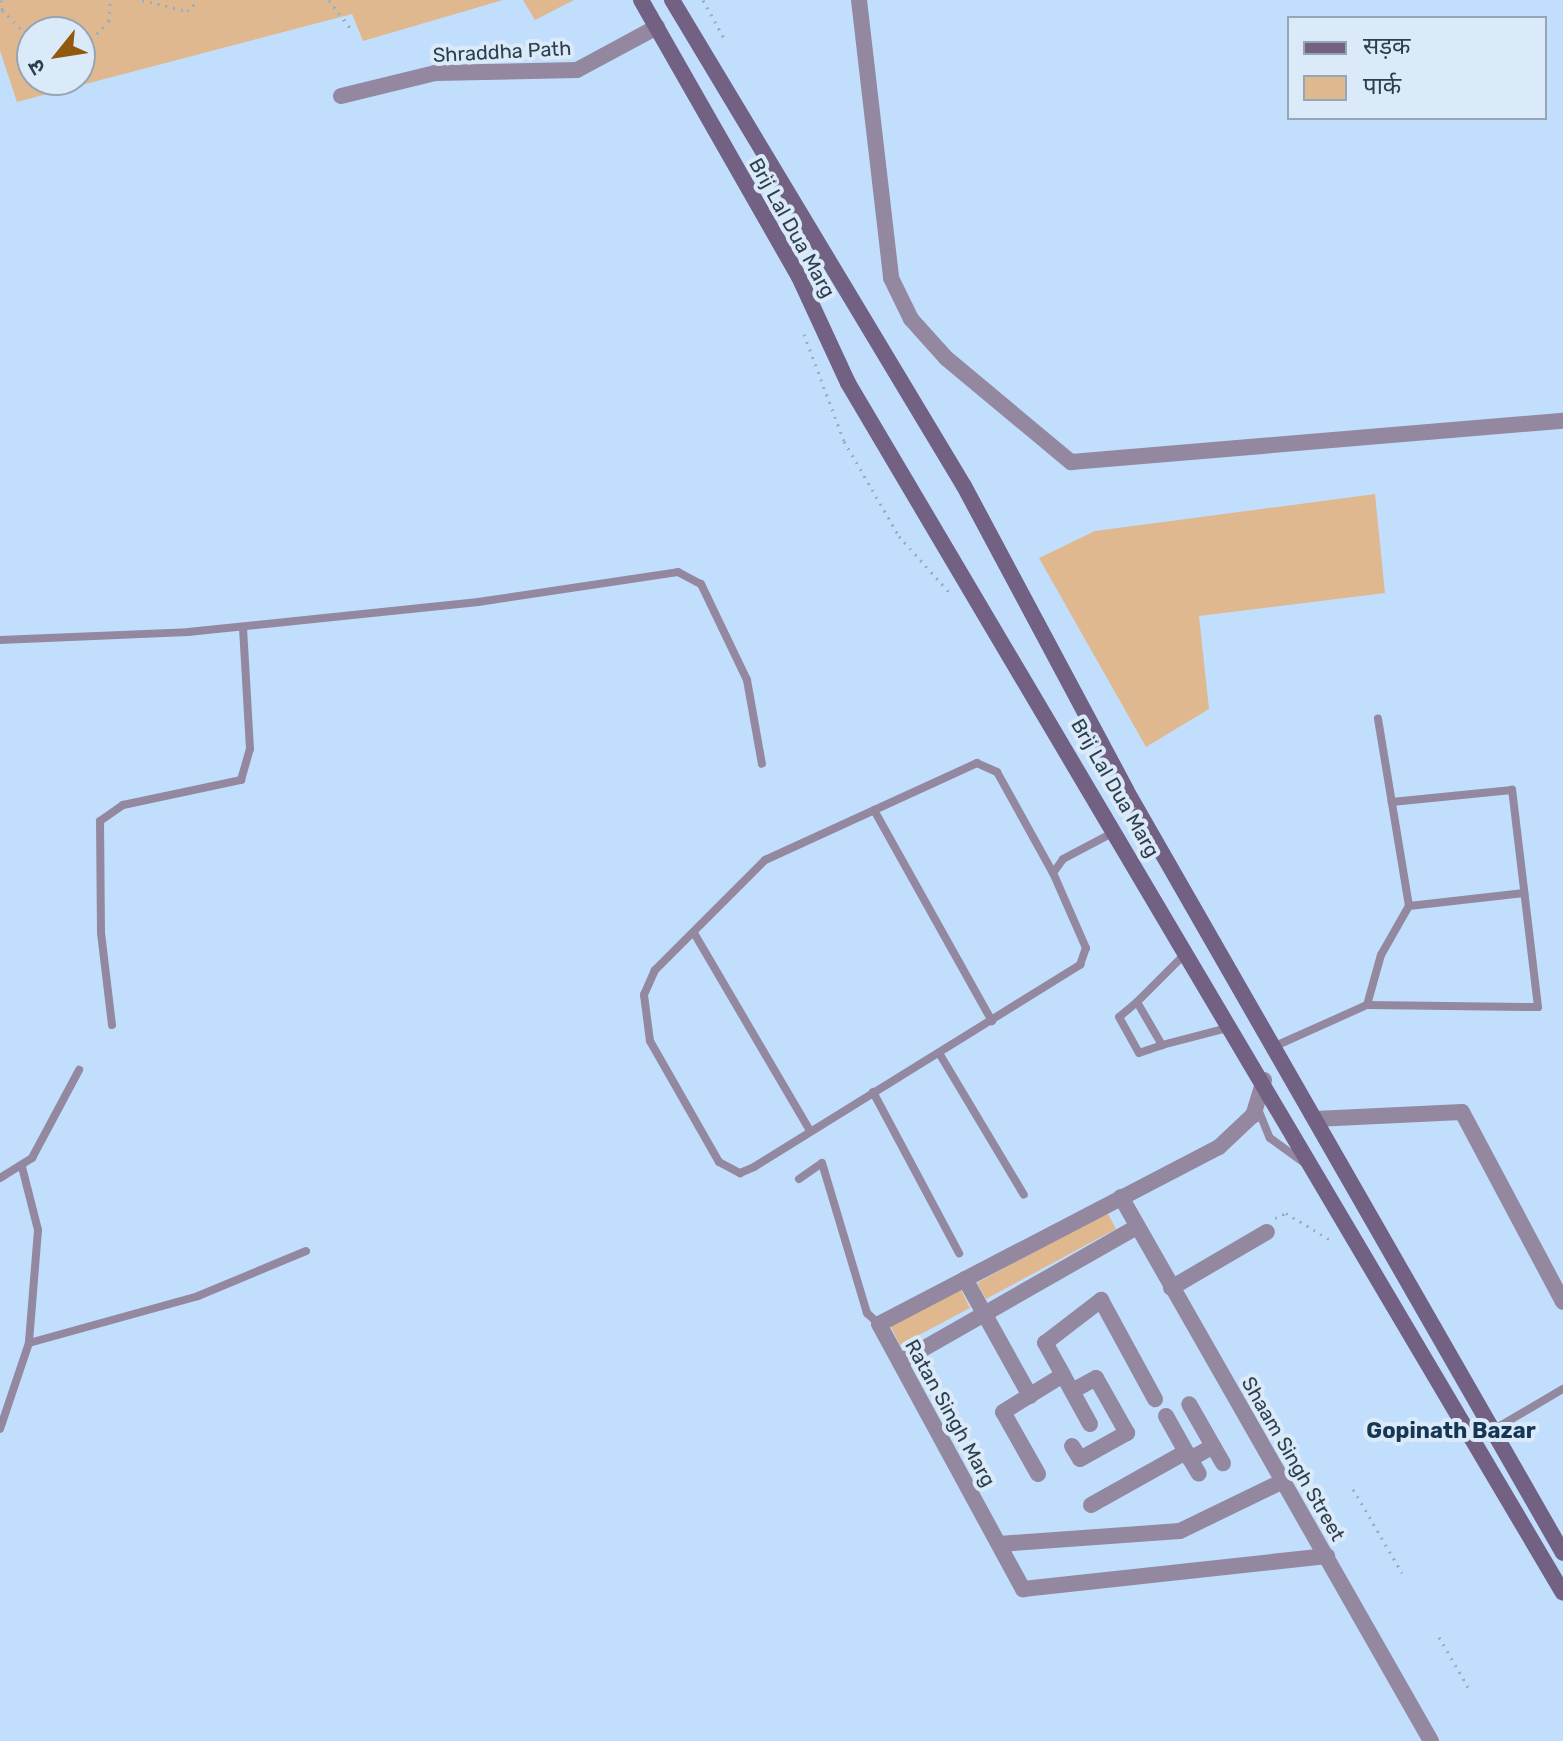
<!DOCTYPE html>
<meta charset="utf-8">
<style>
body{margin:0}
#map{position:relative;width:1563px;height:1741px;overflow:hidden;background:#c1dffc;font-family:Rubik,"Noto Sans Devanagari",sans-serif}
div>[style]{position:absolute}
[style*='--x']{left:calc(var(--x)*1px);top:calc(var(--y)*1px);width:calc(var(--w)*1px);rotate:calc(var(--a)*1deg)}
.green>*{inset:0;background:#dfb88f}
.path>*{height:3px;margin-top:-1.5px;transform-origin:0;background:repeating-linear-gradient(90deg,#94aec6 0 2px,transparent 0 8px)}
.lane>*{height:8px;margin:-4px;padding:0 4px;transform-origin:4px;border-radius:4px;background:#9488a1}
.street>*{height:16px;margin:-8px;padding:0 8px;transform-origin:8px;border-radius:8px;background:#9488a1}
.secondary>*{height:16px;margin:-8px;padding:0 8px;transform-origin:8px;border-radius:8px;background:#736184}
span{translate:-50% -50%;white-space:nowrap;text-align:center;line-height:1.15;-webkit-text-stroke:8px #dbeaf9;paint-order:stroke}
.street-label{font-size:20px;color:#2e3e4c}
.neighbourhood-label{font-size:22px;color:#163754;font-weight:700}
.legend{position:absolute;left:1287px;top:16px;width:260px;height:104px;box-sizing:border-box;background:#dbeaf9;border:2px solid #96a5b4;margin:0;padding:10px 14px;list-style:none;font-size:24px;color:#2e3e4c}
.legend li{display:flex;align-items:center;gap:16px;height:40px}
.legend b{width:40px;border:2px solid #96a5b4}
.north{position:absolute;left:16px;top:16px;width:80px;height:80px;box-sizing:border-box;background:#dbeaf9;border:2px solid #96a5b4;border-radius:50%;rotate:240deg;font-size:22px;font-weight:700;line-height:32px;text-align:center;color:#2e3e4c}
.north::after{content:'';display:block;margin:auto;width:28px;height:36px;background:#90590e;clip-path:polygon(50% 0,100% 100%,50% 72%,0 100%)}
</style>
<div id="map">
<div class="green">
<i style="clip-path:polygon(evenodd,0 0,503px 0,363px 41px,352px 14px,17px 102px,0 51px,0 0,32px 32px,80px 32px,80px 80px,32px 80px,32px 32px)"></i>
<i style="clip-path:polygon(523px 0,574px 0,535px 20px)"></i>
<i style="clip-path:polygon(1375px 494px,1385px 593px,1199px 616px,1209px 709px,1146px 747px,1039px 558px,1095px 531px)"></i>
<i style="clip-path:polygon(1107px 1212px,1116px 1229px,986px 1299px,977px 1283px)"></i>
<i style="clip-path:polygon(960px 1288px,970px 1308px,900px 1345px,890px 1325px)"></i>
</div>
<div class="path">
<i style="--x:1;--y:0;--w:10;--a:84"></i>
<i style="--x:2;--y:10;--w:42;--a:45"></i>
<i style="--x:142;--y:0;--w:46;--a:13.7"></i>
<i style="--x:187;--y:11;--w:16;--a:-43"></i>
<i style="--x:329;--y:0;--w:36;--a:53"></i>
<i style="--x:703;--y:0;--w:46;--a:61.2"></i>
<i style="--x:80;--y:51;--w:42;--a:-46"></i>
<i style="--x:109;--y:21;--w:21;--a:-87"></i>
<i style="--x:804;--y:334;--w:114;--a:69.5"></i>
<i style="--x:844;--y:441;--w:110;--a:59.9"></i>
<i style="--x:899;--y:536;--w:76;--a:48.2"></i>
<i style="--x:1275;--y:1218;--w:12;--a:-24"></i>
<i style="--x:1286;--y:1213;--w:56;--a:31.1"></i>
<i style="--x:1353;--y:1489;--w:97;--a:59.7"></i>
<i style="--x:1439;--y:1637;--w:58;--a:59.9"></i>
</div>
<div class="lane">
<i style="--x:0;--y:640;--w:188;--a:-2.4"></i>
<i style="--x:188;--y:632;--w:292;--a:-5.9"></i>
<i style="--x:478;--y:602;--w:202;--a:-8.5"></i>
<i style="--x:678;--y:572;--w:26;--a:28"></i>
<i style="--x:701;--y:584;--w:106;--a:64.4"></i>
<i style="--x:747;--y:680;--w:85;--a:79.9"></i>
<i style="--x:874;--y:810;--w:242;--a:60.8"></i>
<i style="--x:1053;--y:873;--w:115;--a:-119"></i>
<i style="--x:997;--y:772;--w:22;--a:-156"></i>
<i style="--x:977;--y:763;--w:233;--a:155.4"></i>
<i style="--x:765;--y:860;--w:156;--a:135"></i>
<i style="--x:655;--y:970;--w:27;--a:114"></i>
<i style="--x:644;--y:995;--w:46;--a:82.6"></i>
<i style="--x:650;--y:1041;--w:139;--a:60.3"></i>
<i style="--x:719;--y:1162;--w:24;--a:28"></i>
<i style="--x:740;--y:1173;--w:15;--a:-23"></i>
<i style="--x:754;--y:1167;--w:384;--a:-31.8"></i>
<i style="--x:1080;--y:965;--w:18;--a:-71"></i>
<i style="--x:1086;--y:948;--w:82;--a:-113.7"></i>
<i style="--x:1053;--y:873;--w:17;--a:-54"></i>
<i style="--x:1063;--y:859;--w:60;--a:-27.8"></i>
<i style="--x:1409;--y:906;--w:116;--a:-6.4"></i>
<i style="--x:694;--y:933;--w:229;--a:59.6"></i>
<i style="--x:1186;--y:953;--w:69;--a:135"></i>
<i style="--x:1137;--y:1002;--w:50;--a:59.8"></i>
<i style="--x:1162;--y:1045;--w:71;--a:-14.6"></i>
<i style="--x:1137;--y:1002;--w:23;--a:140"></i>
<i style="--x:1119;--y:1017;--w:41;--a:60.9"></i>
<i style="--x:1139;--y:1053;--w:24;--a:-19"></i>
<i style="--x:1367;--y:1005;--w:171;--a:0.7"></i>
<i style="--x:1538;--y:1007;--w:219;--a:-96.8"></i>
<i style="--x:1512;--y:790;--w:121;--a:174.3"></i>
<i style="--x:112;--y:1025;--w:93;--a:-96.8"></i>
<i style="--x:101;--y:933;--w:112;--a:-90.5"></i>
<i style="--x:100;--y:821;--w:28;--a:-35"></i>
<i style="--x:123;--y:805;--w:121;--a:-12"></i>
<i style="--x:241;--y:780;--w:32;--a:-74"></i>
<i style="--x:250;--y:749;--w:122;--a:-93.3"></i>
<i style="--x:1273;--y:1047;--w:103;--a:-24.1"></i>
<i style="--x:1367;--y:1005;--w:52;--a:-74.4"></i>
<i style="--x:1381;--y:955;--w:56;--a:-60.3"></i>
<i style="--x:1409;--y:906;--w:190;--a:-99.4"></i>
<i style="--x:939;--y:1053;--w:165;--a:59.1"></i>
<i style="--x:873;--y:1092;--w:183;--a:61.9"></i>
<i style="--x:1258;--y:1109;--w:31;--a:68"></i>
<i style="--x:1270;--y:1138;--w:46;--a:36.1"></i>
<i style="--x:22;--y:1167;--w:65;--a:75.7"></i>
<i style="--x:38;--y:1230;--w:113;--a:94.6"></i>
<i style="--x:0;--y:1178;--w:38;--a:-32"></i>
<i style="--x:32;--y:1158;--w:100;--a:-61.9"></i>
<i style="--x:799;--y:1179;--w:28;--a:-35"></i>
<i style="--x:822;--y:1163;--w:157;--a:73.3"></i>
<i style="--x:867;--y:1313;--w:16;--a:43"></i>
<i style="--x:0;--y:1429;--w:91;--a:-71.4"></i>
<i style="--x:29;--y:1343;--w:175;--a:-15.5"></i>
<i style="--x:198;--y:1296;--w:117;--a:-22.6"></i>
<i style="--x:1493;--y:1430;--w:81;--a:-30.4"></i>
</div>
<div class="street">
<i style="--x:859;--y:0;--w:280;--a:83.4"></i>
<i style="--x:891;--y:278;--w:46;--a:64"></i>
<i style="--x:911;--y:319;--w:52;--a:48.1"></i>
<i style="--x:946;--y:358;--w:163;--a:39.8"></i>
<i style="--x:1071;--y:462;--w:494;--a:-4.8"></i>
<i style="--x:341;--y:96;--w:97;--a:-13.7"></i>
<i style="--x:435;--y:73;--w:142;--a:-1.2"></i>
<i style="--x:577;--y:70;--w:91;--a:-28.3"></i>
<i style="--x:1264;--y:1080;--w:37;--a:107"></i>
<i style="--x:1253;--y:1115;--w:47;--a:136.7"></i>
<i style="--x:1219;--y:1147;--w:383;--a:152.5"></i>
<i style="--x:879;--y:1324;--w:302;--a:61.5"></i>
<i style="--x:1023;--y:1589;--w:306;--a:-6.2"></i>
<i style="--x:1315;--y:1119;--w:147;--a:-2.7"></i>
<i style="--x:1462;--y:1112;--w:215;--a:62"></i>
<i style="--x:1121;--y:1197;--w:626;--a:60.32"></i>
<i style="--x:965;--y:1279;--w:134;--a:60.9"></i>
<i style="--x:1171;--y:1288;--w:111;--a:-30.3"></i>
<i style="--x:900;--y:1362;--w:273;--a:-29.7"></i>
<i style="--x:1063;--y:1375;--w:37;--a:-119"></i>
<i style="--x:1045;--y:1343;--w:71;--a:-37.5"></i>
<i style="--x:1101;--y:1300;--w:113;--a:61.4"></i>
<i style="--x:1166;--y:1416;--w:49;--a:60.8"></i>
<i style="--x:1190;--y:1459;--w:26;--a:-29"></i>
<i style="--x:1213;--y:1446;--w:48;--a:-119.7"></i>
<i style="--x:1072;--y:1446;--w:15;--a:58"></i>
<i style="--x:1080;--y:1459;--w:54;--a:-29"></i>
<i style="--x:1127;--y:1433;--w:63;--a:-119.4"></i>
<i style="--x:1096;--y:1378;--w:26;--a:151"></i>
<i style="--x:1213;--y:1446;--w:20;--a:60"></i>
<i style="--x:1190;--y:1459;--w:17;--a:59"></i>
<i style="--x:1038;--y:1474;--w:71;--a:-119.4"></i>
<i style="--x:1003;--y:1412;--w:70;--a:-31.7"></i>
<i style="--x:1063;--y:1375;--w:56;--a:61.1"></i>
<i style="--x:1091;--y:1505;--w:109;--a:-29.2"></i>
<i style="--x:999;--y:1544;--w:181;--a:-4.1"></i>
<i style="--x:1180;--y:1531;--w:114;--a:-25.9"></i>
</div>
<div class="secondary">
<i style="--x:641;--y:0;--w:319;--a:60.3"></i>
<i style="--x:799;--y:277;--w:117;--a:65.2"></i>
<i style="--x:848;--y:383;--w:1405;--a:59.42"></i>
<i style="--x:672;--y:0;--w:567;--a:59"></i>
<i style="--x:964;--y:486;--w:344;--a:61.9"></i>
<i style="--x:1126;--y:790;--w:879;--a:60.2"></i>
</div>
<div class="street-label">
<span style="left:502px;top:52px;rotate:-3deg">Shraddha Path</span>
<span style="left:792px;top:228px;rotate:61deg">Brij Lal Dua Marg</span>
<span style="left:1115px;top:788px;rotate:60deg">Brij Lal Dua Marg</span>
<span style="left:950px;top:1413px;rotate:61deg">Ratan Singh Marg</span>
<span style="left:1293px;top:1459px;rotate:60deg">Shaam Singh Street</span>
</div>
<div class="neighbourhood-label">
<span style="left:1451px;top:1431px">Gopinath Bazar</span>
</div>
<ul class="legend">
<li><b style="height:10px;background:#736184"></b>सड़क</li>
<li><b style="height:22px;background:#dfb88f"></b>पार्क</li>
</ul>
<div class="north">उ</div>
</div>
